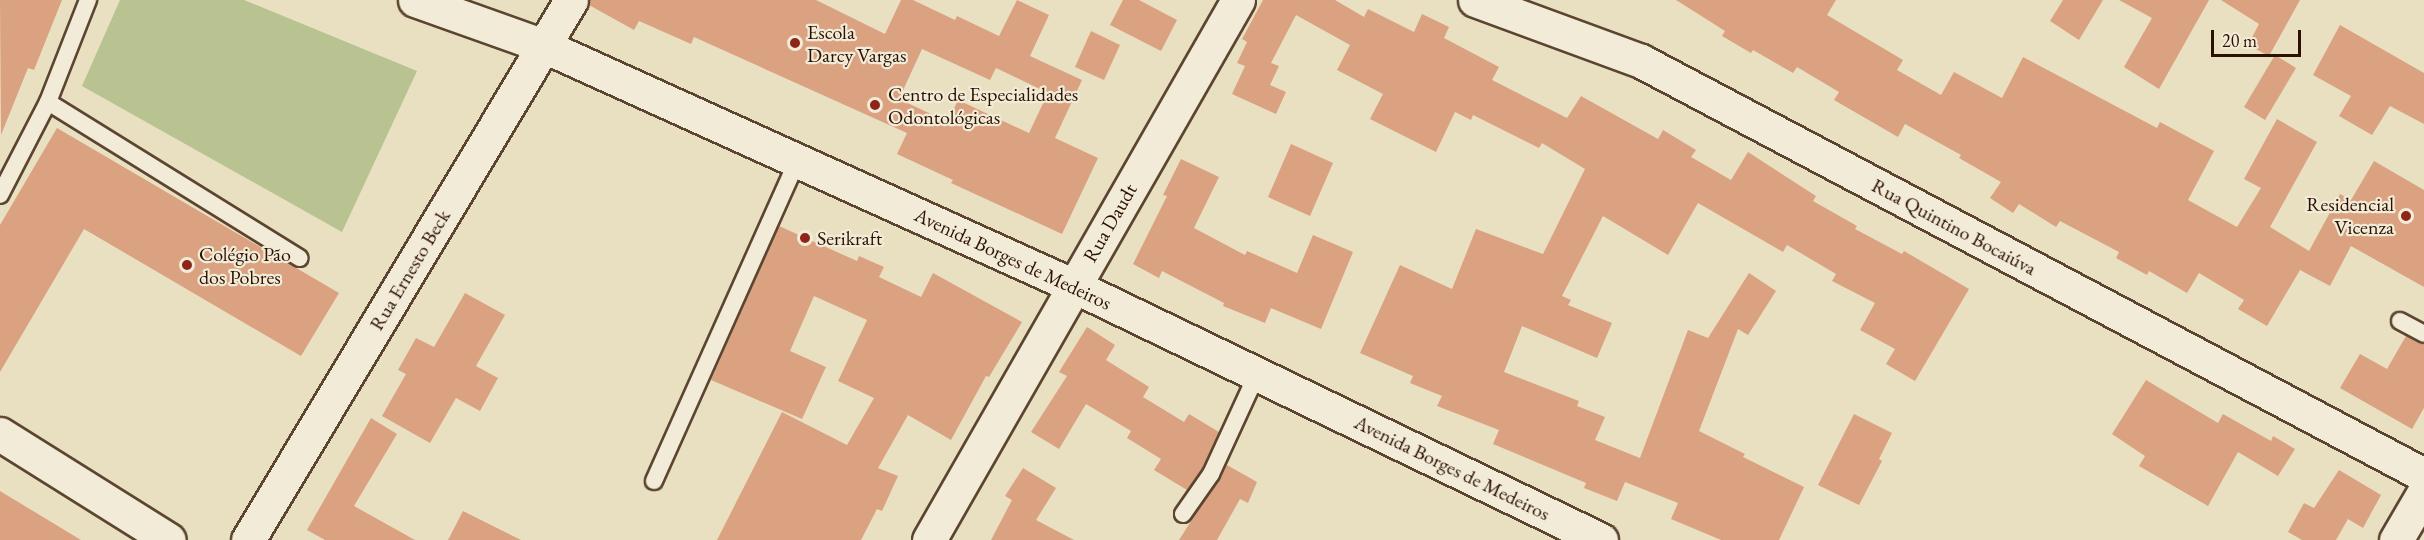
<!DOCTYPE html>
<meta charset="utf-8">
<style>
body{margin:0}
#map{position:relative;width:2424px;height:540px;overflow:hidden;background:#e9e0c1;font-family:"EB Garamond",serif}
div>[style]{position:absolute}
[style*='--x']{left:calc(var(--x)*1px);top:calc(var(--y)*1px);width:calc(var(--w)*1px);rotate:calc(var(--a)*1deg)}
.green>*{inset:0;background:#b9c291}
.building>*{inset:0;background:#daa281}
.roads{filter:drop-shadow(2px 0 #5c4530) drop-shadow(-2px 0 #5c4530) drop-shadow(0 2px #5c4530) drop-shadow(0 -2px #5c4530)}
.lane>*{height:16px;margin:-8px;padding:0 8px;transform-origin:8px;border-radius:8px;background:#f1ebd7}
.street>*{height:33px;margin:-16.5px;padding:0 16.5px;transform-origin:16.5px;border-radius:16.5px;background:#f1ebd7}
.secondary>*{height:33px;margin:-16.5px;padding:0 16.5px;transform-origin:16.5px;border-radius:16.5px;background:#f1ebd7}
.dots>*{width:16px;height:16px;translate:-50% -50%;box-sizing:border-box;border:3px solid #f1ebd7;border-radius:50%}
span{translate:-50% -50%;white-space:nowrap;text-align:center;line-height:1.15;-webkit-text-stroke:4.5px #f1ebd7;paint-order:stroke}
.poi-label{font-size:20px;color:#2d1100}
.left{translate:0 -50%;text-align:left}
.right{translate:-100% -50%;text-align:right}
.street-label{font-size:20px;color:#2d1100}
.scale{position:absolute;left:2211px;top:30px;width:90px;height:27px;box-sizing:border-box;border:3px solid #2d1100;border-top:0;padding-left:8px;font-size:18px;line-height:21px;white-space:nowrap;color:#2d1100;-webkit-text-stroke:4px #f1ebd7;paint-order:stroke}
</style>
<div id="map">
<div class="green">
<i style="clip-path:polygon(120px 0,244px 0,417px 71px,342px 232px,82px 86px)"></i>
</div>
<div class="building">
<i style="clip-path:polygon(0 0,62px 0,34px 70px,28px 68px,1px 135px)"></i>
<i style="clip-path:polygon(evenodd,590px 0,816px 0,885px 34px,901px 0,913px 0,955px 20px,957px 16px,999px 36px,1017px 0,1049px 15px,1030px 56px,1082px 80px,1055px 138px,1098px 158px,1062px 234px,951px 183px,953px 180px,897px 154px,907px 133px,694px 37px,691px 44px,639px 21px,634px 30px,589px 5px,590px 0,922px 49px,990px 80px,996px 68px,1048px 93px,1029px 133px,958px 100px,948px 122px,899px 99px,922px 49px)"></i>
<i style="clip-path:polygon(1123px 0,1139px 0,1177px 20px,1161px 51px,1110px 25px)"></i>
<i style="clip-path:polygon(1263px 0,1335px 0,1364px 17px,1368px 9px,1414px 32px,1422px 14px,1449px 27px,1444px 38px,1499px 67px,1492px 80px,1567px 118px,1581px 96px,1658px 139px,1663px 130px,1696px 150px,1691px 157px,1731px 180px,1748px 152px,1816px 196px,1813px 201px,1857px 226px,1855px 229px,1902px 254px,1904px 251px,1969px 289px,1915px 381px,1886px 364px,1895px 349px,1860px 330px,1875px 303px,1832px 281px,1836px 274px,1787px 245px,1783px 252px,1698px 203px,1668px 255px,1603px 216px,1562px 296px,1571px 300px,1568px 305px,1612px 323px,1597px 358px,1522px 326px,1504px 372px,1579px 401px,1577px 406px,1605px 417px,1595px 440px,1640px 458px,1688px 330px,1708px 338px,1749px 273px,1776px 291px,1748px 335px,1738px 329px,1699px 431px,1745px 454px,1743px 457px,1804px 487px,1779px 540px,1721px 540px,1671px 519px,1678px 503px,1625px 482px,1617px 501px,1584px 488px,1586px 483px,1493px 444px,1499px 430px,1437px 406px,1442px 396px,1410px 383px,1413px 376px,1360px 353px,1400px 265px,1452px 289px,1476px 229px,1543px 254px,1585px 169px,1542px 143px,1539px 148px,1473px 115px,1471px 120px,1455px 112px,1436px 152px,1370px 119px,1383px 94px,1337px 70px,1350px 45px,1296px 15px,1271px 63px,1279px 66px,1270px 85px,1286px 92px,1276px 114px,1232px 94px,1245px 66px,1237px 63px,1247px 42px,1242px 39px)"></i>
<i style="clip-path:polygon(1676px 0,1836px 0,1827px 15px,1903px 60px,1897px 70px,1941px 95px,1954px 72px,2002px 98px,2023px 57px,2157px 128px,2160px 122px,2214px 151px,2188px 200px,2237px 227px,2261px 188px,2244px 179px,2277px 119px,2317px 142px,2270px 227px,2309px 251px,2340px 194px,2351px 200px,2374px 161px,2424px 190px,2424px 287px,2351px 246px,2330px 286px,2300px 270px,2267px 326px,2238px 309px,2244px 300px,2199px 273px,2187px 293px,2149px 271px,2147px 275px,2116px 258px,2119px 252px,2060px 221px,2056px 227px,2019px 204px,2013px 213px,1990px 198px,2001px 182px,1959px 158px,1961px 155px,1905px 124px,1898px 137px,1834px 100px,1839px 92px,1797px 67px,1793px 73px,1753px 50px,1751px 53px,1722px 36px,1725px 31px)"></i>
<i style="clip-path:polygon(2063px 0,2103px 0,2079px 40px,2050px 21px)"></i>
<i style="clip-path:polygon(2119px 0,2209px 0,2159px 89px,2124px 67px,2152px 18px)"></i>
<i style="clip-path:polygon(2221px 0,2300px 0,2269px 56px,2248px 45px,2259px 24px)"></i>
<i style="clip-path:polygon(2340px 25px,2424px 73px,2424px 124px,2390px 106px,2372px 135px,2339px 116px,2351px 96px,2313px 75px)"></i>
<i style="clip-path:polygon(1091px 31px,1120px 45px,1104px 80px,1075px 67px)"></i>
<i style="clip-path:polygon(2275px 55px,2296px 68px,2265px 120px,2244px 107px)"></i>
<i style="clip-path:polygon(57px 128px,339px 293px,301px 356px,84px 229px,0 372px,0 225px)"></i>
<i style="clip-path:polygon(1291px 144px,1333px 163px,1310px 216px,1268px 197px)"></i>
<i style="clip-path:polygon(1181px 159px,1219px 177px,1194px 228px,1245px 255px,1247px 251px,1297px 273px,1313px 235px,1353px 252px,1321px 329px,1271px 308px,1265px 323px,1223px 306px,1224px 303px,1162px 271px,1159px 278px,1133px 264px,1167px 196px,1163px 195px)"></i>
<i style="clip-path:polygon(779px 226px,857px 261px,859px 256px,884px 267px,879px 277px,921px 297px,933px 273px,1022px 322px,989px 377px,986px 376px,951px 440px,908px 415px,878px 468px,898px 476px,882px 511px,877px 509px,861px 540px,717px 540px,782px 412px,847px 445px,874px 398px,838px 381px,867px 320px,814px 296px,790px 351px,826px 367px,802px 419px,711px 380px)"></i>
<i style="clip-path:polygon(465px 293px,505px 315px,476px 366px,498px 378px,480px 411px,456px 398px,430px 443px,382px 416px,406px 374px,398px 370px,416px 338px,434px 347px)"></i>
<i style="clip-path:polygon(1087px 327px,1115px 345px,1106px 360px,1149px 387px,1143px 397px,1184px 422px,1189px 414px,1219px 432px,1202px 469px,1187px 490px,1154px 470px,1161px 459px,1127px 438px,1131px 431px,1086px 404px,1059px 449px,1031px 432px,1067px 376px,1059px 372px)"></i>
<i style="clip-path:polygon(2406px 336px,2424px 344px,2424px 408px,2412px 429px,2340px 388px,2360px 354px,2387px 369px)"></i>
<i style="clip-path:polygon(2146px 380px,2218px 423px,2223px 414px,2271px 441px,2273px 436px,2295px 449px,2278px 476px,2238px 452px,2208px 506px,2139px 466px,2145px 456px,2112px 434px)"></i>
<i style="clip-path:polygon(1854px 414px,1892px 433px,1879px 459px,1882px 461px,1859px 505px,1818px 485px)"></i>
<i style="clip-path:polygon(371px 418px,397px 434px,354px 506px,415px 540px,325px 540px,307px 530px)"></i>
<i style="clip-path:polygon(1227px 465px,1257px 482px,1248px 503px,1240px 499px,1217px 540px,1179px 540px)"></i>
<i style="clip-path:polygon(1023px 468px,1056px 488px,1036px 520px,1074px 540px,991px 540px,1012px 500px,1005px 496px)"></i>
<i style="clip-path:polygon(2339px 470px,2381px 495px,2363px 528px,2348px 519px,2336px 540px,2302px 540px,2288px 532px,2304px 503px,2314px 508px)"></i>
<i style="clip-path:polygon(0 491px,81px 540px,0 540px)"></i>
<i style="clip-path:polygon(463px 511px,521px 540px,448px 540px)"></i>
</div>
<div class="roads">
<div class="lane">
<i style="--x:48;--y:102;--w:296;--a:31.8"></i>
<i style="--x:0;--y:195;--w:105;--a:-62.7"></i>
<i style="--x:48;--y:102;--w:110;--a:-68.6"></i>
<i style="--x:2400;--y:321;--w:27;--a:28"></i>
<i style="--x:654;--y:481;--w:350;--a:-65.9"></i>
<i style="--x:1183;--y:514;--w:49;--a:-55"></i>
<i style="--x:1211;--y:474;--w:110;--a:-65.3"></i>
</div>
<div class="street">
<i style="--x:1475;--y:0;--w:177;--a:20.2"></i>
<i style="--x:1641;--y:61;--w:886;--a:27.87"></i>
<i style="--x:0;--y:434;--w:199;--a:32.1"></i>
<i style="--x:929;--y:540;--w:622;--a:-60.22"></i>
</div>
<div class="secondary">
<i style="--x:415;--y:0;--w:137;--a:19.6"></i>
<i style="--x:544;--y:46;--w:582;--a:24.36"></i>
<i style="--x:1074;--y:286;--w:585;--a:25.73"></i>
<i style="--x:248;--y:540;--w:629;--a:-59.11"></i>
<i style="--x:2396;--y:540;--w:56;--a:-59.7"></i>
</div>
</div>
<div class="dots">
<i style="left:795px;top:43px;background:#8f2418"></i>
<i style="left:875px;top:105px;background:#8f2418"></i>
<i style="left:2406px;top:216px;background:#8f2418"></i>
<i style="left:805px;top:238px;background:#8f2418"></i>
<i style="left:187px;top:265px;background:#8f2418"></i>
</div>
<div class="poi-label">
<span class="left" style="left:807px;top:44px">Escola<br>Darcy Vargas</span>
<span class="left" style="left:888px;top:106px">Centro de Especialidades<br>Odontológicas</span>
<span class="right" style="left:2394px;top:216px">Residencial<br>Vicenza</span>
<span class="left" style="left:817px;top:238px">Serikraft</span>
<span class="left" style="left:199px;top:266px">Colégio Pão<br>dos Pobres</span>
</div>
<div class="street-label">
<span style="left:1110px;top:223px;rotate:-60deg">Rua Daudt</span>
<span style="left:1954px;top:227px;rotate:28deg">Rua Quintino Bocaiúva</span>
<span style="left:1013px;top:259px;rotate:25deg">Avenida Borges de Medeiros</span>
<span style="left:410px;top:270px;rotate:-59deg">Rua Ernesto Beck</span>
<span style="left:1452px;top:468px;rotate:26deg">Avenida Borges de Medeiros</span>
</div>
<div class="scale">20 m</div>
</div>
